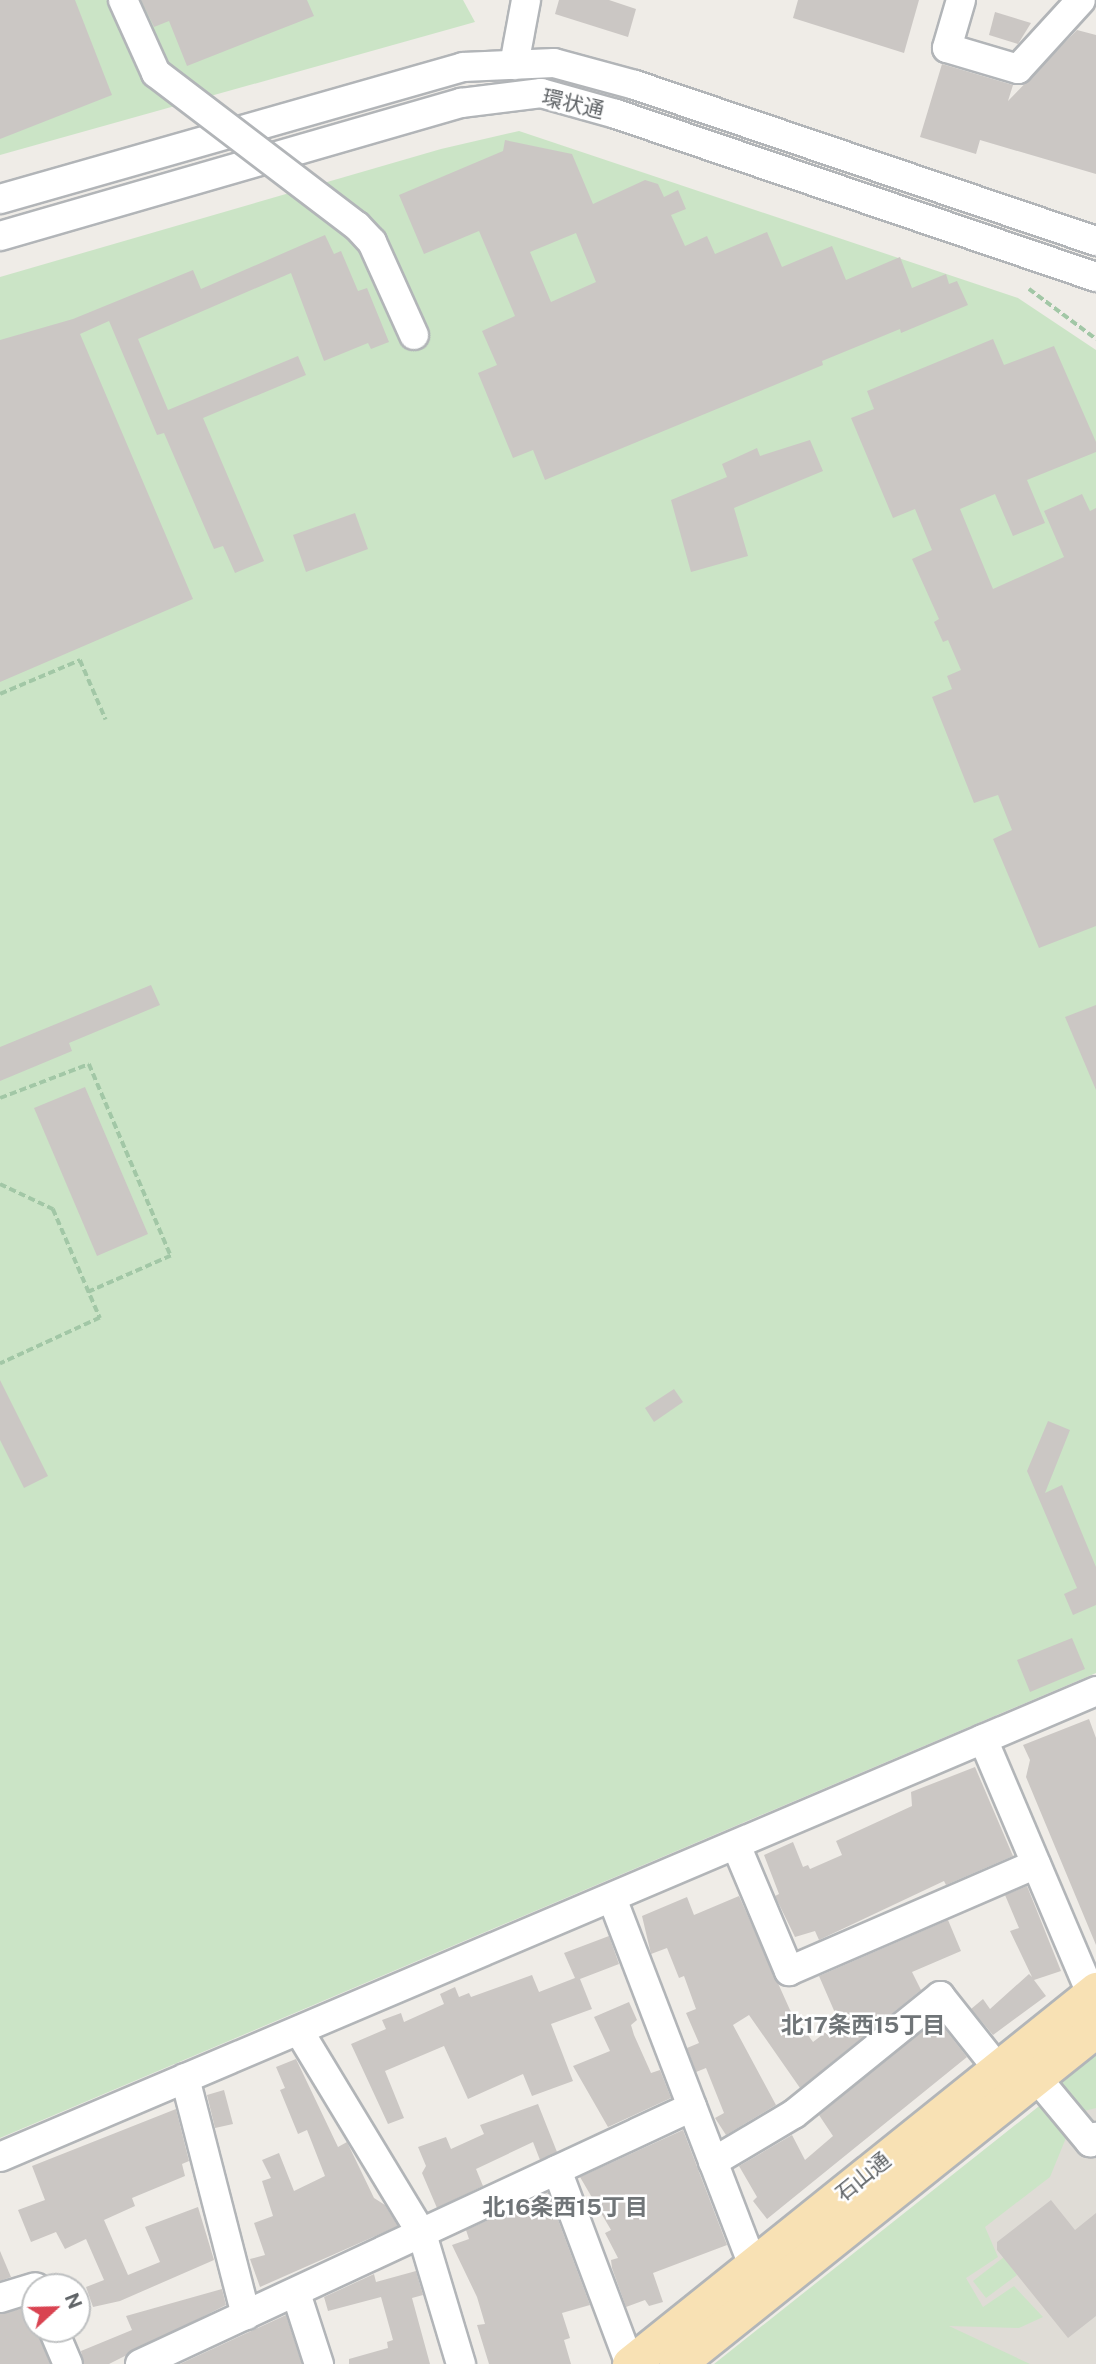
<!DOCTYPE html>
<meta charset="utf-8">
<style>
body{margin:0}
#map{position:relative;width:1096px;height:2364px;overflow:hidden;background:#efece7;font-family:"Public Sans","Noto Sans JP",sans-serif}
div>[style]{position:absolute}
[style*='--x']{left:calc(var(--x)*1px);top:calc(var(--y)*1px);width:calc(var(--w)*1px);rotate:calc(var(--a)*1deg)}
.education>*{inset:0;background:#dfdcd6}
.green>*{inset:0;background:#cbe4c6}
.building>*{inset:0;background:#cbc7c4}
.path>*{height:3.5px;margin-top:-1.75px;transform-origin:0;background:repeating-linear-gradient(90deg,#a2c7a6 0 7px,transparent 0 10.5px)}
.roads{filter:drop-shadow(2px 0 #b2b5b8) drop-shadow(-2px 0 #b2b5b8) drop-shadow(0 2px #b2b5b8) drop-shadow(0 -2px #b2b5b8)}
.minor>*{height:28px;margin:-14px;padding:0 14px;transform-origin:14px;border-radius:14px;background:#fff}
.major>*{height:35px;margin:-17.5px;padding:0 17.5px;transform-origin:17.5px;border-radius:17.5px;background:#f8e1b4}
.bridges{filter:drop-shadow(2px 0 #b2b5b8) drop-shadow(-2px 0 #b2b5b8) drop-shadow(0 2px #b2b5b8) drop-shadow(0 -2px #b2b5b8)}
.minor-bridge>*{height:28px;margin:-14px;padding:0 14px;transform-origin:14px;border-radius:14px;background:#fff}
span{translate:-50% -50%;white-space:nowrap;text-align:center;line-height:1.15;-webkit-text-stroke:5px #fff;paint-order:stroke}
.street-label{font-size:21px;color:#5f6366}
.neighbourhood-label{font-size:23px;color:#707578;font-weight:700}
.north{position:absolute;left:21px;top:2273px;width:70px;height:70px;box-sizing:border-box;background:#fff;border:2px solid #bfc1c2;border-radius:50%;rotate:68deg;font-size:19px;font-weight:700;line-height:28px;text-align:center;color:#5f6366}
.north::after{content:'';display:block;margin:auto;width:24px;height:32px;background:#d94351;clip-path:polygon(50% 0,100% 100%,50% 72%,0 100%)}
</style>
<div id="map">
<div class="education">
<i style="clip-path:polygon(1096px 2061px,1096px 2364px,717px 2364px)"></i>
</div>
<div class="green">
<i style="clip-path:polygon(0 0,463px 0,475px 22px,0 155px)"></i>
<i style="clip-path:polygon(519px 131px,1018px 298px,1096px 350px,1096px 1673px,0 2138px,0 277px,441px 149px)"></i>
<i style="clip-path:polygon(1096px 2055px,1096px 2108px,1084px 2111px,1061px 2083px)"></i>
<i style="clip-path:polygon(1043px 2103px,1068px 2133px,1050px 2177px,985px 2227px,998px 2257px,966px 2278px,983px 2307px,1014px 2286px,1043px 2317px,1019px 2328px,949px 2326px,1030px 2364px,714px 2364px)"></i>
<i style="clip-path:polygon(1004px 2257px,1017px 2275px,986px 2298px,973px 2281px)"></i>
</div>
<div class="building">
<i style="clip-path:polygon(0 0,75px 0,112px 95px,0 139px)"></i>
<i style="clip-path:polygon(141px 0,307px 0,314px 16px,187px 66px,169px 21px,154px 27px)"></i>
<i style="clip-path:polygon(559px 0,609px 0,636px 9px,628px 37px,555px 14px)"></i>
<i style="clip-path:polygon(798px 0,919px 0,904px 53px,793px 18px)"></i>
<i style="clip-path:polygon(995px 12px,1031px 23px,1018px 44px,989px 35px)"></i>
<i style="clip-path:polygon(1077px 30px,1096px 35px,1096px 174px,980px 140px,976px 154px,920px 137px,942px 64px,1013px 85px,1008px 101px)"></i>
<i style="clip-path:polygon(evenodd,505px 140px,572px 154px,593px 204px,645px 180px,658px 184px,664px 197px,678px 190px,686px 209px,671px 215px,685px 246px,707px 236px,715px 254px,767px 232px,782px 267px,832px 246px,846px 280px,900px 257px,912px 288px,946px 274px,949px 284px,957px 281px,968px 305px,901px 333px,900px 329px,822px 361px,823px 365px,545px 480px,533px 450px,513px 458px,478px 373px,497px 365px,482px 331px,515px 316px,479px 231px,424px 254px,399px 195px,503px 151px,505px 140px,576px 233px,596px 282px,551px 302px,530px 252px,576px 233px)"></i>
<i style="clip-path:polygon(325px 235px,334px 254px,341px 251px,358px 291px,367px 288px,389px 342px,371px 349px,368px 343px,324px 361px,291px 273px,138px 339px,168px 410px,298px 356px,306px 375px,203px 418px,264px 561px,235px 573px,223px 546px,214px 549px,164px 433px,157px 435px,109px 321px,80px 334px,193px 599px,0 682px,0 340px,73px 319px,193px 270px,201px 289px)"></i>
<i style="clip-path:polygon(993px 339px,1004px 365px,1054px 346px,1096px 442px,1096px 452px,1027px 480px,1045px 523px,1013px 536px,995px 494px,960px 509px,993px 589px,1064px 557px,1044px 511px,1082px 494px,1090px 511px,1096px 508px,1096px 926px,1039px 948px,993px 839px,1012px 830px,998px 795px,974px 803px,932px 697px,952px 689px,947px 676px,961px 670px,948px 640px,943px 642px,934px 622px,939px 619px,912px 559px,932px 550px,915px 509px,893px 518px,851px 418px,874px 409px,867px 391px)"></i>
<i style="clip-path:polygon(810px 440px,823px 471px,734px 508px,748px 556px,691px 572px,671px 500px,727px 477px,722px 464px,757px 448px,760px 456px)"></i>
<i style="clip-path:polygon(355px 513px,368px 549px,306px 572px,293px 535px)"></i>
<i style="clip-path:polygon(151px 985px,160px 1005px,69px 1043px,72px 1051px,0 1081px,0 1047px)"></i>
<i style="clip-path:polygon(1096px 1005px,1096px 1090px,1065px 1017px)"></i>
<i style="clip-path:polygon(85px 1087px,148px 1234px,97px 1256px,34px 1108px)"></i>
<i style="clip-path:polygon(0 1380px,48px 1476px,24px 1488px,0 1440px)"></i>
<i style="clip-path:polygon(674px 1389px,683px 1402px,654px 1422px,645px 1408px)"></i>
<i style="clip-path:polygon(1048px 1421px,1070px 1430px,1045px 1493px,1062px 1485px,1096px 1567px,1096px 1605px,1073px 1615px,1064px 1594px,1077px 1588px,1027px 1471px)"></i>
<i style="clip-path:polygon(1072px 1638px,1085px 1669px,1030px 1692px,1017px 1660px)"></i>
<i style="clip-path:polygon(1089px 1719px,1096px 1738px,1096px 1945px,1026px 1777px,1030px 1760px,1023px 1745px)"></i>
<i style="clip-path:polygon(975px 1767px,1013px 1856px,946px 1885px,944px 1881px,819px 1940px,815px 1931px,795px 1937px,775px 1896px,779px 1894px,764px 1855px,793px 1842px,803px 1867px,808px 1865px,810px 1869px,842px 1855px,836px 1841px,912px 1806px,911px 1792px)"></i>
<i style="clip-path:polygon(1027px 1886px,1061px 1971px,1034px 1980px,1046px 1996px,993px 2035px,971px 2009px,983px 1999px,990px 2009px,1029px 1974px,1032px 1977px,1010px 1931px,1019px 1928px,1005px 1895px)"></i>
<i style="clip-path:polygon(739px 1896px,790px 2010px,813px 2042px,839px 2022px,819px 1976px,948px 1920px,961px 1951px,912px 1972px,921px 1990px,800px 2088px,749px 2015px,733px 2025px,776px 2105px,726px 2135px,715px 2118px,724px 2113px,706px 2068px,696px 2072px,687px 2048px,699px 2043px,686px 2013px,696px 2009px,684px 1976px,679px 1978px,667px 1948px,651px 1954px,642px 1916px,687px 1897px,694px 1915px)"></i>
<i style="clip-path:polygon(609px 1936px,619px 1964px,580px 1979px,592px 2009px,551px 2024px,573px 2081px,532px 2096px,523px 2074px,468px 2099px,444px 2046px,385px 2071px,404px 2118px,388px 2124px,351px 2044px,386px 2029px,382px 2020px,401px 2013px,404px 2022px,444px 2004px,440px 1994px,455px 1987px,459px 1997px,469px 1993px,471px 1997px,532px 1975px,539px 1992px,575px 1978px,564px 1953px)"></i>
<i style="clip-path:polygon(629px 2002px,637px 2020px,631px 2025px,634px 2035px,651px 2073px,660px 2070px,671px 2098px,608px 2127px,573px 2066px,610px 2051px,594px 2017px)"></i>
<i style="clip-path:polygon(937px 2019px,967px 2057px,767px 2219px,753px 2201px,757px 2197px,739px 2166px,792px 2135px,805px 2160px,833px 2136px,819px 2115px)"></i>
<i style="clip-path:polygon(296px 2059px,338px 2147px,347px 2142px,374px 2198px,385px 2205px,398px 2226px,260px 2287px,250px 2259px,265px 2255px,254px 2223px,273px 2216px,262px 2181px,271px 2178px,262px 2160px,279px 2153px,294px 2191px,325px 2176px,307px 2130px,298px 2134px,280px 2090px,285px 2088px,276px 2067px)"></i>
<i style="clip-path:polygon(224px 2090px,233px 2124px,215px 2128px,207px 2095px)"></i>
<i style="clip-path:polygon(538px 2104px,557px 2152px,540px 2160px,533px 2142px,476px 2169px,483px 2186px,437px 2208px,422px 2173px,426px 2166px,418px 2147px,446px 2137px,451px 2149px,484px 2134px,480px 2125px)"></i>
<i style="clip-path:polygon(176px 2109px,189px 2161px,182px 2164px,185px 2176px,132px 2198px,135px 2206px,104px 2220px,128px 2275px,160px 2262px,145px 2227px,198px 2207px,214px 2260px,120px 2301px,93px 2307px,86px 2287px,104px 2280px,86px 2239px,65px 2249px,56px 2232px,31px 2242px,18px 2210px,45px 2200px,32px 2166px)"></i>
<i style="clip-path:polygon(683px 2130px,727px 2245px,653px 2273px,663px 2302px,649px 2306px,645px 2300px,626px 2307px,612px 2268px,611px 2260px,618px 2258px,605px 2233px,611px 2230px,580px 2177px)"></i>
<i style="clip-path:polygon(548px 2193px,590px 2305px,562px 2313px,570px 2338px,564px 2340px,571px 2364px,489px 2364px,477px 2325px,485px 2324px,477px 2297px,452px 2245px,469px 2239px,466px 2230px)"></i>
<i style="clip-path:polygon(1051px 2200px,1075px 2230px,1096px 2213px,1096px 2316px,1068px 2338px,997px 2250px,997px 2242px)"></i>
<i style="clip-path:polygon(0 2251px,11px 2277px,0 2281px)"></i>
<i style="clip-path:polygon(416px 2271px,423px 2295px,412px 2298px,430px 2364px,349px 2364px,349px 2359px,388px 2348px,387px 2342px,393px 2340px,381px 2297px,328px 2311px,324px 2297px,374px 2274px,376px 2282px)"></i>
<i style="clip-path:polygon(222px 2289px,226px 2305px,109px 2364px,84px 2364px,81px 2351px,132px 2330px,126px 2316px)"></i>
<i style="clip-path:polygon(28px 2307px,50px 2364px,0 2364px,0 2314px)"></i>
<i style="clip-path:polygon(286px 2315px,302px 2364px,180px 2364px)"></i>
</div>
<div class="path">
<i style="--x:1029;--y:289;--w:84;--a:36.7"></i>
<i style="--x:0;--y:694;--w:87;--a:-23"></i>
<i style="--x:80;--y:660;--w:65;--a:66.6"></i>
<i style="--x:0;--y:1098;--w:95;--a:-20.9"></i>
<i style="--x:89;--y:1064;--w:209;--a:66.9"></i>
<i style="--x:171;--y:1256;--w:90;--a:156.3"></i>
<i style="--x:0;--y:1184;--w:59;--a:25.3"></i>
<i style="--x:53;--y:1209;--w:119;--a:66.7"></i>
<i style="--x:100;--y:1318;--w:110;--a:155.3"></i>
</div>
<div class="roads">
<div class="minor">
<i style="--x:961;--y:0;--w:50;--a:106.3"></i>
<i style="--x:947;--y:48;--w:74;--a:16.5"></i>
<i style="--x:1018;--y:69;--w:93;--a:-47.6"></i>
<i style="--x:514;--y:65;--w:66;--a:-79.5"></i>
<i style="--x:0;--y:199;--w:481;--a:-15.9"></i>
<i style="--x:463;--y:67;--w:91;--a:-2.5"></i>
<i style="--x:554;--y:63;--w:84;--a:15.2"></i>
<i style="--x:635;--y:85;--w:487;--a:18.7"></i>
<i style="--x:0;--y:236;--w:480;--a:-16.1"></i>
<i style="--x:461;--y:103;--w:81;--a:-7.1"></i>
<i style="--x:541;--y:93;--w:78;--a:15.6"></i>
<i style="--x:616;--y:114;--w:507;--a:18.76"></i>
<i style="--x:983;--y:1739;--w:277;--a:67"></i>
<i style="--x:736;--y:1845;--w:137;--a:67.2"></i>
<i style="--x:789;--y:1971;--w:269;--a:-23.4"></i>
<i style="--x:612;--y:1898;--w:394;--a:69"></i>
<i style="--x:299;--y:2031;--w:237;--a:58.8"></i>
<i style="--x:422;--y:2234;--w:136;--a:73.3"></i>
<i style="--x:1036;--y:2077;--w:85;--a:50.3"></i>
<i style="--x:1090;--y:2142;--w:8;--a:-40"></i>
<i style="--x:185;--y:2078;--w:245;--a:75.6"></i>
<i style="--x:0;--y:2157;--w:1191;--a:-23.03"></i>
<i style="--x:713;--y:2162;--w:94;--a:-30.7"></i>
<i style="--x:794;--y:2114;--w:188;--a:-38.9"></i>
<i style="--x:940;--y:1996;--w:93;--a:51.5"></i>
<i style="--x:557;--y:2170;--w:207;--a:69.4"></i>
<i style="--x:296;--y:2293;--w:75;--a:72.1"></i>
<i style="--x:0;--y:2298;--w:37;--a:-17"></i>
<i style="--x:53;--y:2329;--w:38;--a:67"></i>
<i style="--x:140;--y:2364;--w:609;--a:-24.97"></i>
</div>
<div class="major">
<i style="--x:630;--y:2364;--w:598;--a:-38.75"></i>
<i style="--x:677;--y:2364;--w:536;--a:-38.64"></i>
</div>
</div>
<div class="bridges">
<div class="minor-bridge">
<i style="--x:123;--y:0;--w:80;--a:65.7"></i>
<i style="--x:156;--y:73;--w:253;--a:37.3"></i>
<i style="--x:357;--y:226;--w:22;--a:47"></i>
<i style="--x:372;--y:242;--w:102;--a:65.7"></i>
</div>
</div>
<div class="street-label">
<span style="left:573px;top:104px;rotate:13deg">環状通</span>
<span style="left:863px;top:2177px;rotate:-39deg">石山通</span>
</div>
<div class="neighbourhood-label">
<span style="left:863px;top:2025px">北17条西15丁目</span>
<span style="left:565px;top:2207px">北16条西15丁目</span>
</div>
<div class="north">N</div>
</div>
